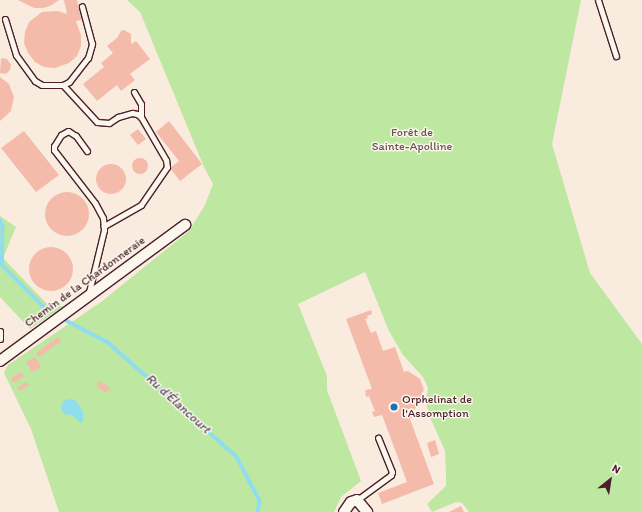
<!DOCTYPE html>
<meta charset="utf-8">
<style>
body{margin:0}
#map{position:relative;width:642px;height:512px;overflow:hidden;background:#faebdf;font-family:Itim,sans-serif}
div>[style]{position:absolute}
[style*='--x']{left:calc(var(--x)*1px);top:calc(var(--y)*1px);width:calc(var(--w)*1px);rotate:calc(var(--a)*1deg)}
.green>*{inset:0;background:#bee7a2}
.water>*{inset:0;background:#8fddef}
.stream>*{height:3.5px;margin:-1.75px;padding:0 1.75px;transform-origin:1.75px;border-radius:1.75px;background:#8fddef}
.building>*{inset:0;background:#f4bbab}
.round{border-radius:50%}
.roads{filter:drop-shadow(1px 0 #4a1f2b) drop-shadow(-1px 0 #4a1f2b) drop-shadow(0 1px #4a1f2b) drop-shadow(0 -1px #4a1f2b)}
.lane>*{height:5px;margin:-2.5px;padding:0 2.5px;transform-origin:2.5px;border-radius:2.5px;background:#fbf7ec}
.street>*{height:10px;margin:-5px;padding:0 5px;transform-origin:5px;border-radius:5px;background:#fbf7ec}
.dots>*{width:11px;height:11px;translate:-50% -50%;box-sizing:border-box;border:2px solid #fbf7ec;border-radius:50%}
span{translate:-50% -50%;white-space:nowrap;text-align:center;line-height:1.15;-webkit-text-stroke:3px #fbf7ec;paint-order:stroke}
.park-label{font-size:12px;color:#675149}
.street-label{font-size:12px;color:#4a1f2b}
.poi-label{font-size:12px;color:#4a1f2b}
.left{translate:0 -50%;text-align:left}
.water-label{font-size:13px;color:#5b4e5c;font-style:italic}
.north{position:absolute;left:590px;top:460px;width:40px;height:40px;-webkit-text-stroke:3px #fbf7ec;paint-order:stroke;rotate:30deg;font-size:11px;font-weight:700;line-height:16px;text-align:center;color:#4a1f2b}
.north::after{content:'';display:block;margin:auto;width:14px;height:18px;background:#4a1f2b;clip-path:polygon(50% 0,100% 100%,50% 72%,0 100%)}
</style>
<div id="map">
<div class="green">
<i style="clip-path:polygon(127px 0,581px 0,552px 144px,590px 273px,642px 344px,642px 512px,469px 512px,462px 503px,456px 502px,432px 512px,427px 504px,446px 486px,446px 472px,445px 451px,429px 415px,426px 401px,428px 388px,423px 377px,403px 355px,389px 331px,365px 272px,298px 304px,327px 376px,327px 390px,361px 481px,341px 497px,334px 512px,59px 512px,31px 429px,4px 373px,8px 365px,101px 302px,189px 231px,205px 205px,213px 184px,204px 167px,140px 12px)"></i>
<i style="clip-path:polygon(0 216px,16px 227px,3px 258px,49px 306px,64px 306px,30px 329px,0 297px)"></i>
</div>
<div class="water">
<i style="clip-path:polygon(72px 399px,76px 401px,83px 411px,83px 422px,81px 423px,72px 415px,64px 414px,61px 410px,62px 403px,65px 400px)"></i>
</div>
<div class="stream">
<i style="--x:0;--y:220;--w:7;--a:63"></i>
<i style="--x:3;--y:226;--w:39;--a:91"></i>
<i style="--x:2;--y:265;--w:66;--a:45"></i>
<i style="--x:67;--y:321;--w:47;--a:27.6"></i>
<i style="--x:109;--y:343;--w:171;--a:41.7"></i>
<i style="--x:237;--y:457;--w:50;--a:62.4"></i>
<i style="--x:260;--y:501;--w:11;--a:100"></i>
</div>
<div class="building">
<i style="clip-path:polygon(18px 0,59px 0,50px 6px,43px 8px,34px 8px)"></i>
<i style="clip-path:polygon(64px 0,77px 0,82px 20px,76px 21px,81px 35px,81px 46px,77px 56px,69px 63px,55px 68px,44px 67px,35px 62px,28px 53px,24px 43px,25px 32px,29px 22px,42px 12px,58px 11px,67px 14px)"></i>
<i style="clip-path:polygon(124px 30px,131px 34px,131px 43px,132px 44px,136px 41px,150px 59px,130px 74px,135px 80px,121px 91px,117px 85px,97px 101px,83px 84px,104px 67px,101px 63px,113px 53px,107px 46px,117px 38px,121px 31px)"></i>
<i style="clip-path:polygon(1px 58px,7px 59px,11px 65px,10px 70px,6px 74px,0 73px)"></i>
<i style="clip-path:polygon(0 77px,9px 84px,14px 97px,11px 111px,0 121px)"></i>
<i style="clip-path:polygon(169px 121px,202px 164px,180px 181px,170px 168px,179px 161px,156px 132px)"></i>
<i style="clip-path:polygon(138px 129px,146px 139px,138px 145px,130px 135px)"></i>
<i style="clip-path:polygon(24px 131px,59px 175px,36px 192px,1px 148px)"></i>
<i class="round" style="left:132px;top:158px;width:16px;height:16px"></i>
<i class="round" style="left:96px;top:164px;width:30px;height:30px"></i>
<i class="round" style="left:45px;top:192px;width:44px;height:44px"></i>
<i class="round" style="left:29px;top:247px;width:44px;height:44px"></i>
<i style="clip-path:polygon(371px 310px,372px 314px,367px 316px,368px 318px,365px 319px,371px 333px,376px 331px,383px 351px,395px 347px,404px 372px,408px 371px,420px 379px,424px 390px,422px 393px,421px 403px,416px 407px,415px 409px,413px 410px,412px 408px,406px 410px,407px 412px,410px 411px,412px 418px,410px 419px,434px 484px,382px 504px,378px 493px,407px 482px,382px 415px,374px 417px,372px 412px,375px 411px,370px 399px,369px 396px,366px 397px,365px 390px,372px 389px,346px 319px)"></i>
<i style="clip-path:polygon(58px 337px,61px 341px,39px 357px,36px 353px)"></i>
<i style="clip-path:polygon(35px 357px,41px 367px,32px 372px,26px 362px)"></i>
<i style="clip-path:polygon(21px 372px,24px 376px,13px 383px,11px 378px)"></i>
<i style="clip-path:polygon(100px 381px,110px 388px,106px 393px,96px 386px)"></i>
<i style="clip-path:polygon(26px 382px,29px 385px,20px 391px,17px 388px)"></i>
<i style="clip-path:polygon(435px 440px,439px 454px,431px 457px,427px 443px)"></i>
<i style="clip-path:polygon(461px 506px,464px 512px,449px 512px)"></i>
</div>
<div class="roads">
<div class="lane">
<i style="--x:598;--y:0;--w:59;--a:72.2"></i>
<i style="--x:5;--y:19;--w:38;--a:73"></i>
<i style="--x:16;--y:55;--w:32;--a:54"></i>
<i style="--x:35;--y:81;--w:8;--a:30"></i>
<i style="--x:42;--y:85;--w:21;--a:0"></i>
<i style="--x:63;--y:85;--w:7;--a:-27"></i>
<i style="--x:69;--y:82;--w:31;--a:-52"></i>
<i style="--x:88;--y:58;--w:15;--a:-74"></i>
<i style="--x:92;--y:44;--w:39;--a:-105"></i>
<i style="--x:63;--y:85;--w:50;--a:47.4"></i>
<i style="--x:97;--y:122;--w:12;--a:5"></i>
<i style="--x:109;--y:123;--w:11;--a:-34"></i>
<i style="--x:118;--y:117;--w:15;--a:-16"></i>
<i style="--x:132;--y:113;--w:5;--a:11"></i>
<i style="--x:137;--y:114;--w:5;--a:37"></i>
<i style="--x:141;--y:117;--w:50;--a:59.8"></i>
<i style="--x:166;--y:160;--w:7;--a:82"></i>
<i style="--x:167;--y:167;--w:46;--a:124.4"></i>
<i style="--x:141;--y:205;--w:43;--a:150.4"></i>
<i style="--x:134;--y:92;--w:14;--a:60"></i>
<i style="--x:141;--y:104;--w:13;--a:90"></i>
<i style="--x:87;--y:151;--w:19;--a:-126"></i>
<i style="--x:76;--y:136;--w:9;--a:-148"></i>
<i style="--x:68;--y:131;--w:8;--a:150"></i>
<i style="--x:61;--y:135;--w:13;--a:122"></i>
<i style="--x:54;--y:146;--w:4;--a:90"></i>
<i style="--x:54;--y:150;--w:67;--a:52.3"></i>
<i style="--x:95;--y:203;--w:17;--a:62"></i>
<i style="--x:103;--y:218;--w:12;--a:85"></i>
<i style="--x:104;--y:230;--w:68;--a:103.6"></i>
<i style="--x:0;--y:331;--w:8;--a:90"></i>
<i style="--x:357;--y:500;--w:42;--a:-36.3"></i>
<i style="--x:391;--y:475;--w:3;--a:-72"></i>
<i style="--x:392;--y:472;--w:37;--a:-112"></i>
</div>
<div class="street">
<i style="--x:0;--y:361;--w:230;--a:-36.3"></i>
<i style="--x:344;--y:512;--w:12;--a:-55"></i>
<i style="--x:351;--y:502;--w:6;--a:-18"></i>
<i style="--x:357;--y:500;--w:16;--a:50"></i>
</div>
</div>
<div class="dots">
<i style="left:394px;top:407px;background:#1f6fb2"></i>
</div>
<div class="park-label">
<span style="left:412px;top:140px">Forêt de<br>Sainte-Apolline</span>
</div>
<div class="street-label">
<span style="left:85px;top:282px;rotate:-36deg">Chemin de la Chardonneraie</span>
</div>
<div class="poi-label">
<span class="left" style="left:402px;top:407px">Orphelinat de<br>l'Assomption</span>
</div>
<div class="water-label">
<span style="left:178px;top:404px;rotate:42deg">Ru d'Élancourt</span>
</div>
<div class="north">N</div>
</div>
